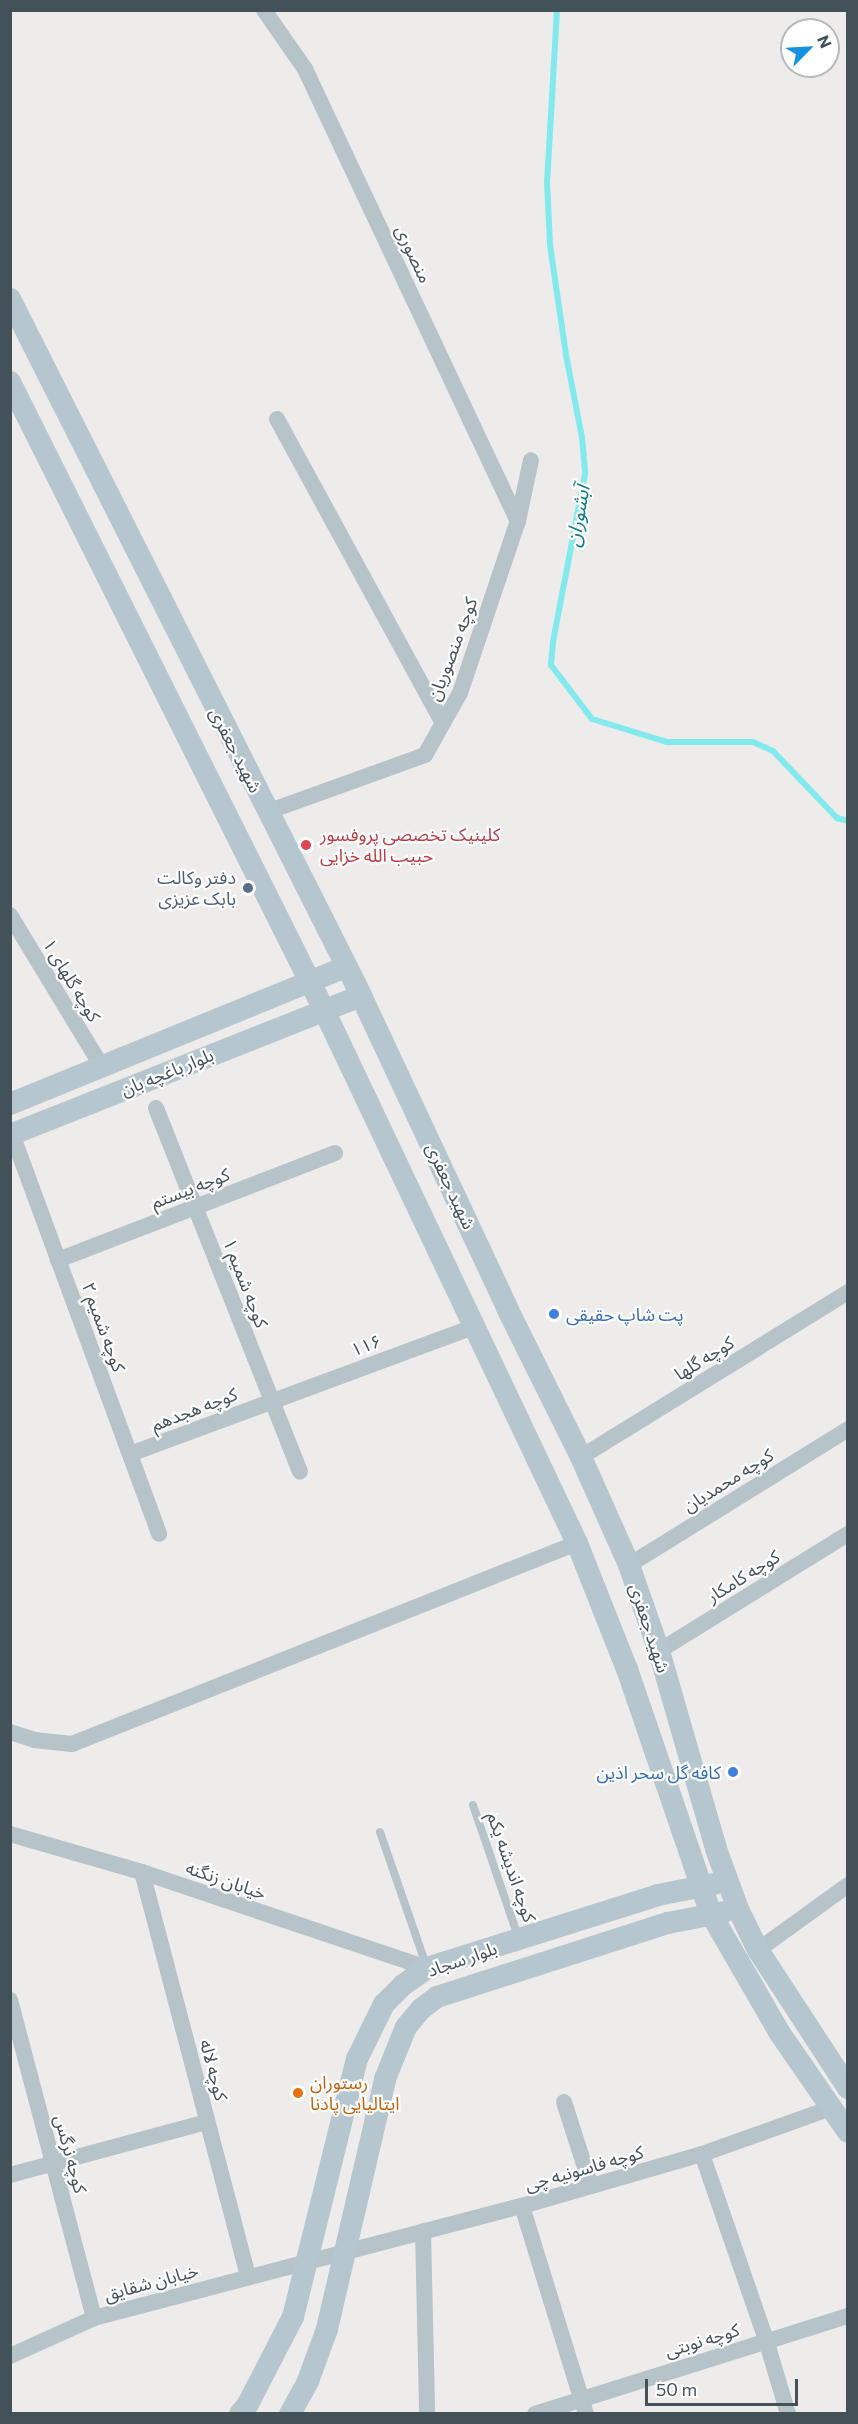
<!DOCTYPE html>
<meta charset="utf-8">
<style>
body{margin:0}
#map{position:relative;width:858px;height:2424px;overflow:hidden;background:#eeebeb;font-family:Commissioner,"Noto Sans Arabic",sans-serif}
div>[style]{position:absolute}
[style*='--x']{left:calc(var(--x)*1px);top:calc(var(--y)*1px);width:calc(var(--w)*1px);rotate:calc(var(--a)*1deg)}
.stream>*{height:6px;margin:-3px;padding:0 3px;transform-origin:3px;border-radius:3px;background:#82eaed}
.lane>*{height:8px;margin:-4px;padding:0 4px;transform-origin:4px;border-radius:4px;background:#b6c3c9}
.street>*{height:16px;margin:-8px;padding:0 8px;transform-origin:8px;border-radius:8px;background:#b6c3c9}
.secondary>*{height:22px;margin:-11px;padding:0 11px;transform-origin:11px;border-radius:11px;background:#b6c6ce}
.dots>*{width:16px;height:16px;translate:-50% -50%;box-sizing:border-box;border:3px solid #fff;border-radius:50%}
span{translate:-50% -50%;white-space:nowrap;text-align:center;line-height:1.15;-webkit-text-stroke:4.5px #fff;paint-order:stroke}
.street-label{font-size:18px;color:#435259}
.health-label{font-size:18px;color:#be3a42}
.left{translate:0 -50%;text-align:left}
.service-label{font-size:18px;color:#4e5e75}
.right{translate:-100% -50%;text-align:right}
.shop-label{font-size:18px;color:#366cbe}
.food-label{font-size:18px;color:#c56008}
.water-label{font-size:20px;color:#0b7d81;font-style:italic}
.frame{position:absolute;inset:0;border:12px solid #435259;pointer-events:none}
.north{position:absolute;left:780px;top:18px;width:60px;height:60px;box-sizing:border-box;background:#fff;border:2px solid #b4babd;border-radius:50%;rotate:66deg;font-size:16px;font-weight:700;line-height:24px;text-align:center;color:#435259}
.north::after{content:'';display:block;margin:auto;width:21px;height:27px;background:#1491df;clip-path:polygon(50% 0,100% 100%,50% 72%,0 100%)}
.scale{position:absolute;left:645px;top:2379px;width:153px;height:27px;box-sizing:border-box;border:3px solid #435259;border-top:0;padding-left:8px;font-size:18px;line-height:21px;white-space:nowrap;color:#435259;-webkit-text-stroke:4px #fff;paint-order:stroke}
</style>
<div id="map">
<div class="stream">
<i style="--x:557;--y:10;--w:171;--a:93.3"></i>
<i style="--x:547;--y:181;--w:64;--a:87.3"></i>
<i style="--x:550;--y:245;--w:111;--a:81.7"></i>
<i style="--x:566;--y:355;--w:84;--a:79"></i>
<i style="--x:582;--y:437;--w:37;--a:85"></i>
<i style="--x:585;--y:474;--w:171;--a:100.8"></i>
<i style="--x:553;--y:642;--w:23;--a:95"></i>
<i style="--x:551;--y:665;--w:68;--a:52.8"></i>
<i style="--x:592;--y:719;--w:78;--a:17"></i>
<i style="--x:667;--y:742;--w:86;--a:0"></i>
<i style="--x:753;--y:742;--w:22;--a:24"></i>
<i style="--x:773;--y:751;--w:93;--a:46.3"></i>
<i style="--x:837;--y:818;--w:11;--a:15"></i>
</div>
<div class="lane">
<i style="--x:473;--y:1805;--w:142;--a:71.1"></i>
<i style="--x:380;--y:1832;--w:144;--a:70.9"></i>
</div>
<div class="street">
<i style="--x:264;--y:10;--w:72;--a:55.2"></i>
<i style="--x:305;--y:69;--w:500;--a:64.8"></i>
<i style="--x:277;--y:419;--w:346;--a:61.4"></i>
<i style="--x:267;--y:812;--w:168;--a:-19.8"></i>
<i style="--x:425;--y:755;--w:71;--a:-60.6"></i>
<i style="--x:460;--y:693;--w:182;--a:-71.4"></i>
<i style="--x:518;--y:521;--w:62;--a:-78"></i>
<i style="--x:10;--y:915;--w:175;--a:58.8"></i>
<i style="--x:156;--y:1108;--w:391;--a:68.4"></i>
<i style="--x:12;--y:1134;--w:426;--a:69.8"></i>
<i style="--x:58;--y:1260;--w:297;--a:-21.1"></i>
<i style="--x:130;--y:1454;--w:366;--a:-20.3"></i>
<i style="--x:581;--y:1457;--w:314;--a:-31.7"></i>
<i style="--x:629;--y:1565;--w:258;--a:-31.8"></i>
<i style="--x:659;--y:1651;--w:222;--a:-31.8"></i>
<i style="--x:10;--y:1732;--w:25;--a:18"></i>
<i style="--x:34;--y:1740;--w:38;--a:6"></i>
<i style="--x:72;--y:1744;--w:544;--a:-21.7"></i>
<i style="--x:10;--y:1834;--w:137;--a:16.1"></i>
<i style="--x:142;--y:1872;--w:301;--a:18.6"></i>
<i style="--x:142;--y:1872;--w:419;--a:75.3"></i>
<i style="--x:758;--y:1950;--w:111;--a:-35.8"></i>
<i style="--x:10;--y:2000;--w:329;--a:75.2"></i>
<i style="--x:564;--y:2102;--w:88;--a:72.2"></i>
<i style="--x:702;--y:2154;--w:197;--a:71"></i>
<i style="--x:766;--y:2340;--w:77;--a:73.4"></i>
<i style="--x:10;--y:2175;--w:204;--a:-15.1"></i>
<i style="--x:522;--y:2206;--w:218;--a:72.9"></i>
<i style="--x:423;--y:2231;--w:183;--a:88.7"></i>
<i style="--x:10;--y:2356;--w:92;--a:-24.3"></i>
<i style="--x:94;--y:2318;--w:442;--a:-14.7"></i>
<i style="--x:522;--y:2206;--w:187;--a:-16.1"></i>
<i style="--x:702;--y:2154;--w:137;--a:-19.6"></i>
<i style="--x:535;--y:2414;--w:328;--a:-17.4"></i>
</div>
<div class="secondary">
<i style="--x:10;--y:299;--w:768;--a:63.23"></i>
<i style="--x:356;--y:985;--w:357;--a:64.9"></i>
<i style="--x:507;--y:1308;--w:166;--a:63.6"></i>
<i style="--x:581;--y:1457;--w:118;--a:66"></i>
<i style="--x:629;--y:1565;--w:91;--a:70.8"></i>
<i style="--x:659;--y:1651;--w:206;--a:73.9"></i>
<i style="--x:716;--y:1849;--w:64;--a:69.9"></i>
<i style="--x:738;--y:1909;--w:46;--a:64"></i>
<i style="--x:758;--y:1950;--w:165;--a:56.9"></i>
<i style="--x:10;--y:382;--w:702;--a:63.43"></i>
<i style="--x:324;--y:1010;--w:590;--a:64.61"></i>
<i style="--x:577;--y:1543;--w:136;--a:68.4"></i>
<i style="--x:627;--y:1669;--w:259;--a:71.1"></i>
<i style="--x:711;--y:1914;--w:136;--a:60"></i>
<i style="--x:779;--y:2032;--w:121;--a:55.4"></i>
<i style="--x:10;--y:1104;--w:363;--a:-22.2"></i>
<i style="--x:10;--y:1135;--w:378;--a:-21.6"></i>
<i style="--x:240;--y:2414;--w:13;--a:-51"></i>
<i style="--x:248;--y:2404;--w:98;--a:-62.7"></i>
<i style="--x:293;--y:2317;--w:266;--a:-76.1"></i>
<i style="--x:357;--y:2059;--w:61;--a:-63.9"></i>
<i style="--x:384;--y:2004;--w:27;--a:-45"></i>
<i style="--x:403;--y:1985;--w:29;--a:-35"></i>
<i style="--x:427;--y:1968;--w:242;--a:-17.5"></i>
<i style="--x:658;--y:1895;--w:57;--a:-11.1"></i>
<i style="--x:290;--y:2414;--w:38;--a:-61"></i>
<i style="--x:308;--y:2381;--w:55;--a:-69.9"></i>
<i style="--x:327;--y:2329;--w:257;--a:-76.9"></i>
<i style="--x:385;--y:2079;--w:56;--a:-68"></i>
<i style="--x:406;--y:2027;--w:23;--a:-50"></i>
<i style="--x:421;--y:2009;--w:20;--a:-37"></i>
<i style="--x:437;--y:1997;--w:243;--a:-17.8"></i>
<i style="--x:668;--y:1923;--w:57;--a:-11.1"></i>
</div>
<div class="dots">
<i style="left:306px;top:845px;background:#e0444e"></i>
<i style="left:248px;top:888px;background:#5c6f8a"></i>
<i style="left:554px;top:1314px;background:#3f7fe0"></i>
<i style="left:733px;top:1772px;background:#3f7fe0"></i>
<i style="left:298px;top:2093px;background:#e8710a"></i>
</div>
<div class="street-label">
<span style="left:414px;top:254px;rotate:65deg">منصوری</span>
<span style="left:452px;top:649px;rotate:-69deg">کوچه منصوریان</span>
<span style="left:236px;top:750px;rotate:63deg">شهید جعفری</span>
<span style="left:72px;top:980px;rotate:59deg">کوچه گلهای ۱</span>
<span style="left:167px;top:1072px;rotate:-22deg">بلوار باغچه بان</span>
<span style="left:451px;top:1186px;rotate:65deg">شهید جعفری</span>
<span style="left:190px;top:1188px;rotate:-21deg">کوچه بیستم</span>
<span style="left:246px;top:1283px;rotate:69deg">کوچه شمیم ۱</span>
<span style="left:104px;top:1327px;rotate:70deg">کوچه شمیم ۲</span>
<span style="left:366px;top:1345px;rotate:-20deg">۱۱۶</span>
<span style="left:704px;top:1358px;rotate:-32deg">کوچه گلها</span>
<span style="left:194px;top:1409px;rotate:-21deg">کوچه هجدهم</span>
<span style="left:728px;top:1480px;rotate:-32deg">کوچه محمدیان</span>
<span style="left:743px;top:1576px;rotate:-32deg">کوچه کامکار</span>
<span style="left:650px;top:1628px;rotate:72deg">شهید جعفری</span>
<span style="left:512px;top:1867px;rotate:71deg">کوچه اندیشه یکم</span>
<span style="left:226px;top:1880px;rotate:19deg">خیابان زنگنه</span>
<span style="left:462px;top:1959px;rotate:-19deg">بلوار سجاد</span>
<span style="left:214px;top:2070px;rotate:75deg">کوچه لاله</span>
<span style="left:71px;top:2154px;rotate:75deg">کوچه نرگس</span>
<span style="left:584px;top:2168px;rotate:-16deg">کوچه فاسونیه چی</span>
<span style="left:151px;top:2282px;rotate:-15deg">خیابان شقایق</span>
<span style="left:702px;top:2340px;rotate:-17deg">کوچه نوبتی</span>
</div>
<div class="health-label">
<span class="left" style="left:320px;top:845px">کلینیک تخصصی پروفسور<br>حبیب الله خزایی</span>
</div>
<div class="service-label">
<span class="right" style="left:236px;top:888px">دفتر وکالت<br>بابک عزیزی</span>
</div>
<div class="shop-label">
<span class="left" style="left:566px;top:1314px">پت شاپ حقیقی</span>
<span class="right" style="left:721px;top:1772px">کافه گل سحر اذین</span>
</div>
<div class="food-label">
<span class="left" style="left:310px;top:2093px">رستوران<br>ایتالیایی پادنا</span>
</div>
<div class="water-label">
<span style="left:577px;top:516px;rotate:-80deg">آبشوران</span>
</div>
<div class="frame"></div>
<div class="north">N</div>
<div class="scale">50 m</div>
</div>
